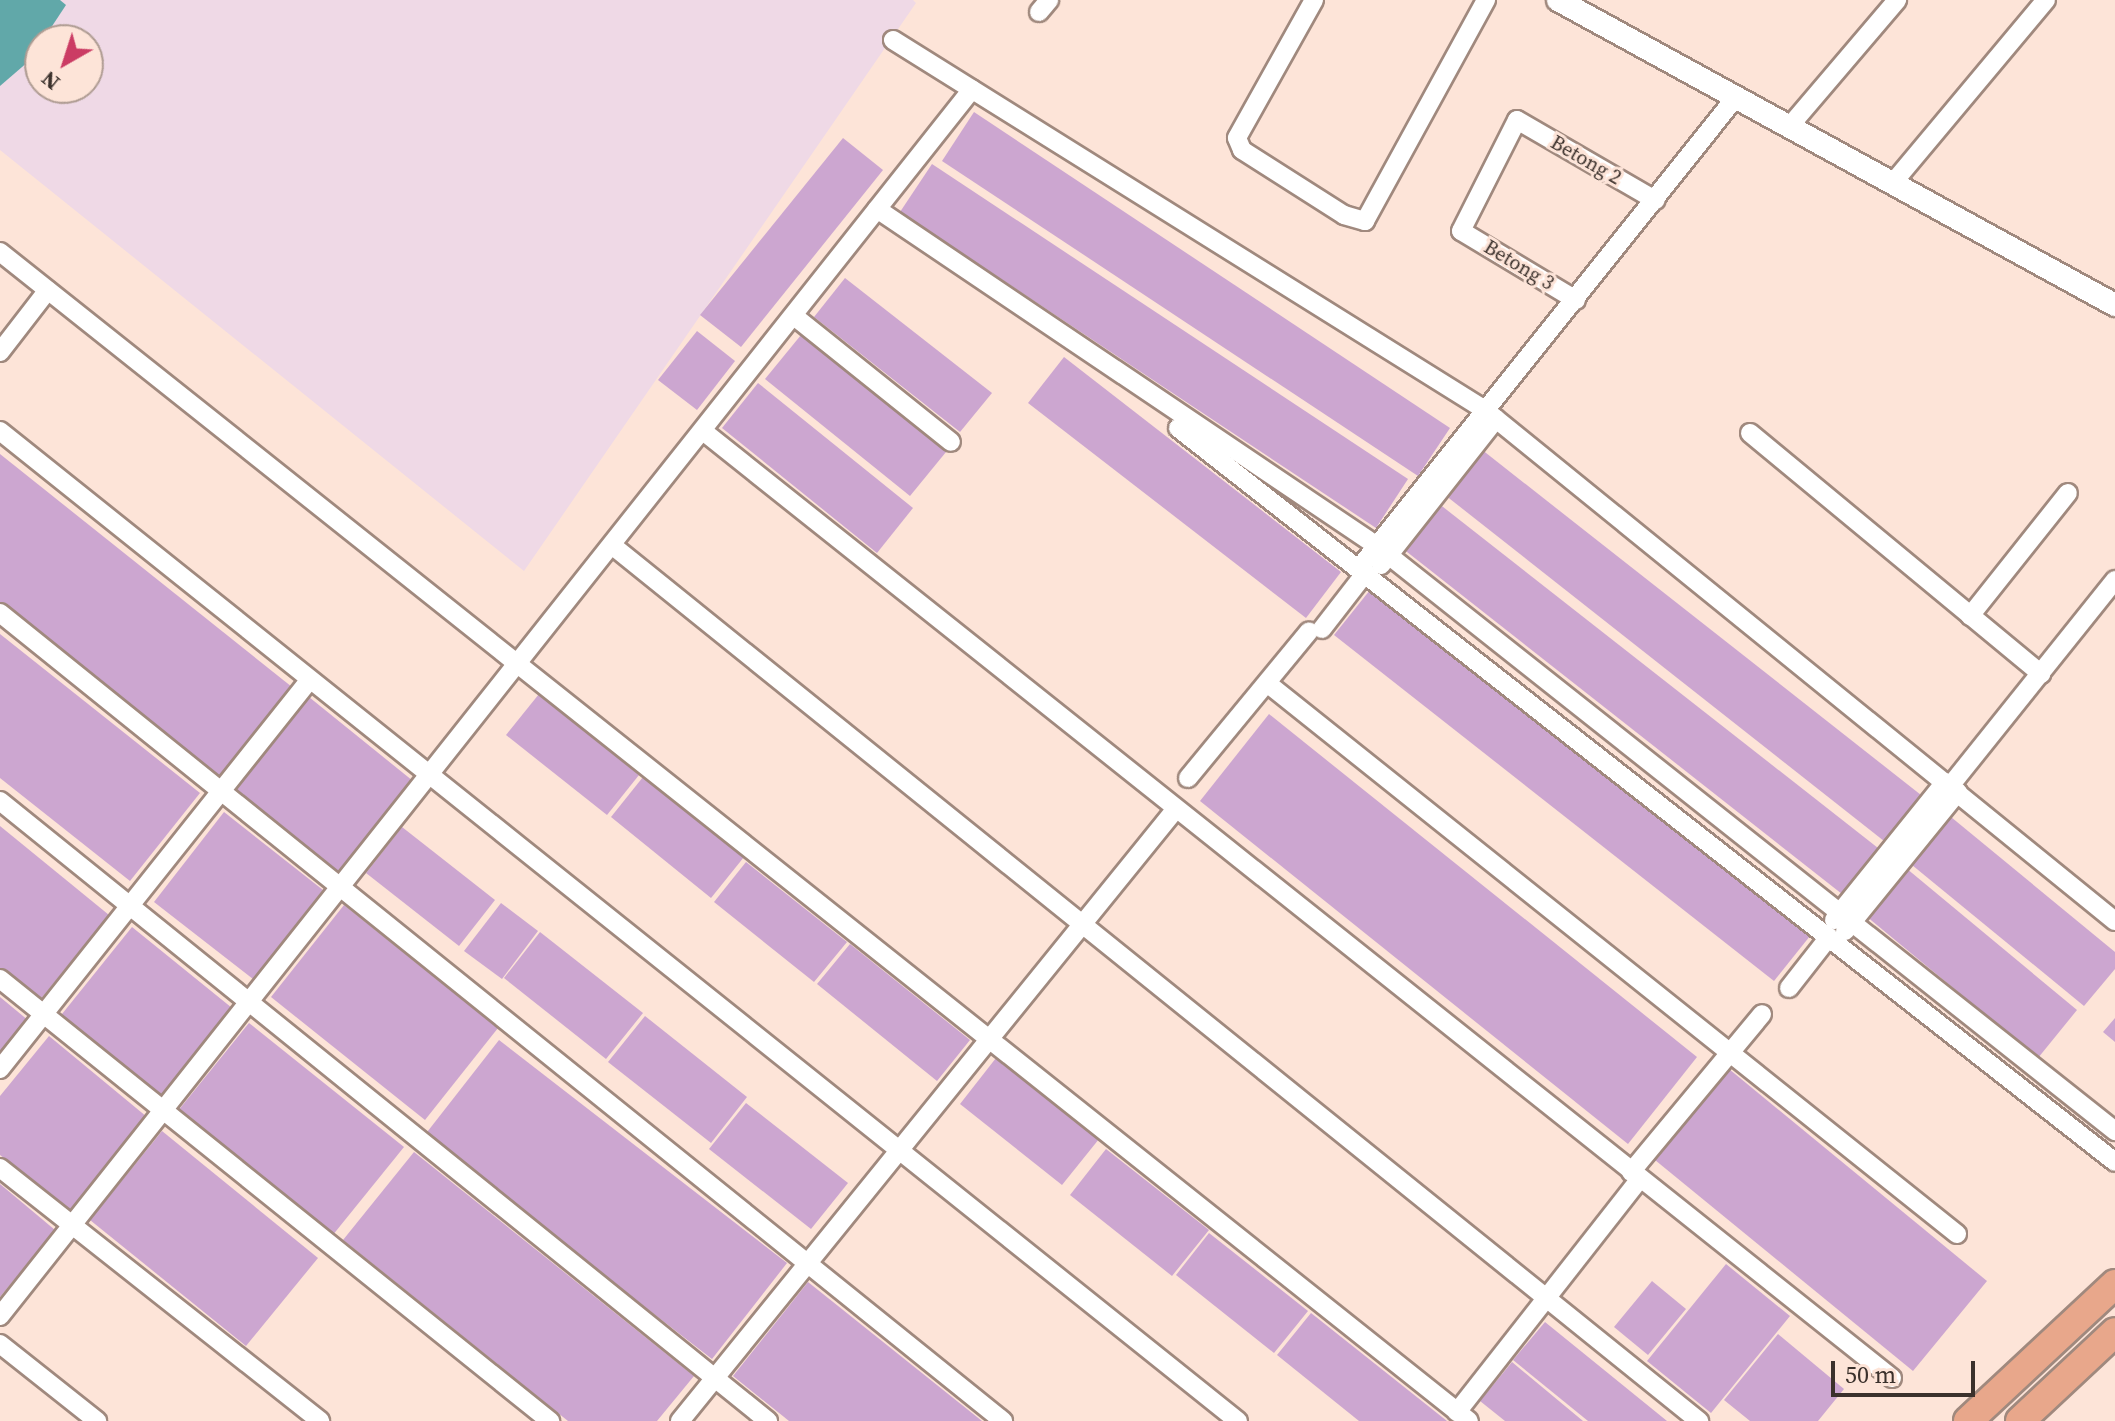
<!DOCTYPE html>
<style>
body{margin:0}
#map{position:relative;width:2115px;height:1421px;overflow:hidden;background:#fde4d8;font-family:"Source Serif 4",serif}
div>[style]{position:absolute}
[style*='--x']{left:calc(var(--x)*1px);top:calc(var(--y)*1px);width:calc(var(--w)*1px);rotate:calc(var(--a)*1deg)}
.education>*{inset:0;background:#efd9e6}
.water>*{inset:0;background:#61a8a9}
.building>*{inset:0;background:#cca6d0}
.roads{filter:drop-shadow(2px 0 #a0897e) drop-shadow(-2px 0 #a0897e) drop-shadow(0 2px #a0897e) drop-shadow(0 -2px #a0897e)}
.minor>*{height:18px;margin:-9px;padding:0 9px;transform-origin:9px;border-radius:9px;background:#fff}
.tertiary>*{height:22px;margin:-11px;padding:0 11px;transform-origin:11px;border-radius:11px;background:#fff}
.trunk>*{height:28px;margin:-14px;padding:0 14px;transform-origin:14px;border-radius:14px;background:#e8a78b}
span{translate:-50% -50%;white-space:nowrap;text-align:center;line-height:1.15;-webkit-text-stroke:6px #fde4d8;paint-order:stroke}
.street-label{font-size:20px;color:#3b312c}
.north{position:absolute;left:24px;top:24px;width:80px;height:80px;box-sizing:border-box;background:#fde4d8;border:2px solid #af9c93;border-radius:50%;rotate:219deg;font-size:22px;font-weight:700;line-height:32px;text-align:center;color:#3b312c}
.north::after{content:'';display:block;margin:auto;width:28px;height:36px;background:#cb3c64;clip-path:polygon(50% 0,100% 100%,50% 72%,0 100%)}
.scale{position:absolute;left:1831px;top:1361px;width:144px;height:36px;box-sizing:border-box;border:4px solid #3b312c;border-top:0;padding-left:10px;font-size:24px;line-height:28px;white-space:nowrap;color:#3b312c;-webkit-text-stroke:6px #fde4d8;paint-order:stroke}
</style>
<div id="map">
<div class="education">
<i style="clip-path:polygon(evenodd,0 0,913px 0,916px 3px,524px 571px,0 150px,0 0,40px 40px,88px 40px,88px 88px,40px 88px,40px 40px)"></i>
</div>
<div class="water">
<i style="clip-path:polygon(0 0,60px 0,66px 5px,29px 61px,0 86px)"></i>
</div>
<div class="building">
<i style="clip-path:polygon(974px 112px,1450px 428px,1418px 476px,942px 161px)"></i>
<i style="clip-path:polygon(843px 138px,883px 170px,741px 347px,700px 315px)"></i>
<i style="clip-path:polygon(932px 164px,1408px 479px,1376px 528px,900px 212px)"></i>
<i style="clip-path:polygon(845px 278px,992px 393px,960px 432px,814px 317px)"></i>
<i style="clip-path:polygon(697px 331px,735px 361px,697px 410px,658px 380px)"></i>
<i style="clip-path:polygon(801px 335px,946px 452px,910px 496px,765px 379px)"></i>
<i style="clip-path:polygon(1064px 357px,1341px 572px,1306px 618px,1028px 403px)"></i>
<i style="clip-path:polygon(758px 383px,913px 508px,877px 553px,722px 428px)"></i>
<i style="clip-path:polygon(1481px 449px,1921px 795px,1884px 841px,1445px 495px)"></i>
<i style="clip-path:polygon(0 454px,292px 687px,218px 781px,0 607px)"></i>
<i style="clip-path:polygon(1438px 503px,1878px 848px,1842px 894px,1402px 548px)"></i>
<i style="clip-path:polygon(1370px 590px,1810px 936px,1774px 981px,1334px 635px)"></i>
<i style="clip-path:polygon(0 634px,200px 793px,130px 881px,0 778px)"></i>
<i style="clip-path:polygon(539px 694px,639px 775px,607px 815px,506px 735px)"></i>
<i style="clip-path:polygon(309px 697px,413px 781px,338px 873px,234px 789px)"></i>
<i style="clip-path:polygon(1269px 714px,1697px 1057px,1628px 1144px,1200px 801px)"></i>
<i style="clip-path:polygon(643px 777px,744px 857px,711px 898px,611px 817px)"></i>
<i style="clip-path:polygon(224px 812px,323px 890px,253px 979px,154px 902px)"></i>
<i style="clip-path:polygon(1951px 817px,2115px 952px,2115px 969px,2084px 1006px,1912px 865px)"></i>
<i style="clip-path:polygon(0 826px,109px 915px,40px 1000px,0 968px)"></i>
<i style="clip-path:polygon(402px 827px,495px 900px,459px 946px,366px 873px)"></i>
<i style="clip-path:polygon(746px 862px,847px 942px,814px 982px,714px 902px)"></i>
<i style="clip-path:polygon(1906px 868px,2077px 1010px,2038px 1058px,1866px 916px)"></i>
<i style="clip-path:polygon(501px 903px,538px 931px,502px 979px,464px 951px)"></i>
<i style="clip-path:polygon(344px 905px,498px 1028px,425px 1120px,271px 997px)"></i>
<i style="clip-path:polygon(132px 927px,237px 1012px,163px 1104px,58px 1019px)"></i>
<i style="clip-path:polygon(540px 932px,643px 1013px,606px 1059px,504px 978px)"></i>
<i style="clip-path:polygon(850px 944px,970px 1040px,937px 1081px,817px 984px)"></i>
<i style="clip-path:polygon(0 997px,29px 1021px,0 1057px)"></i>
<i style="clip-path:polygon(645px 1016px,747px 1097px,711px 1143px,608px 1062px)"></i>
<i style="clip-path:polygon(2115px 1018px,2115px 1042px,2103px 1032px)"></i>
<i style="clip-path:polygon(249px 1023px,404px 1147px,332px 1236px,177px 1112px)"></i>
<i style="clip-path:polygon(49px 1036px,147px 1117px,71px 1212px,0 1155px,0 1096px)"></i>
<i style="clip-path:polygon(499px 1040px,787px 1263px,712px 1359px,424px 1136px)"></i>
<i style="clip-path:polygon(996px 1058px,1099px 1139px,1062px 1185px,960px 1104px)"></i>
<i style="clip-path:polygon(1729px 1069px,1987px 1281px,1913px 1371px,1655px 1160px)"></i>
<i style="clip-path:polygon(746px 1103px,848px 1183px,811px 1229px,709px 1149px)"></i>
<i style="clip-path:polygon(162px 1131px,318px 1258px,246px 1346px,90px 1220px)"></i>
<i style="clip-path:polygon(1106px 1149px,1209px 1230px,1172px 1276px,1070px 1195px)"></i>
<i style="clip-path:polygon(414px 1152px,694px 1376px,657px 1421px,568px 1421px,343px 1240px)"></i>
<i style="clip-path:polygon(0 1184px,55px 1230px,0 1297px)"></i>
<i style="clip-path:polygon(1209px 1233px,1308px 1311px,1274px 1353px,1176px 1275px)"></i>
<i style="clip-path:polygon(1726px 1264px,1790px 1316px,1711px 1413px,1647px 1361px)"></i>
<i style="clip-path:polygon(1652px 1281px,1686px 1309px,1648px 1355px,1614px 1327px)"></i>
<i style="clip-path:polygon(808px 1282px,982px 1421px,789px 1421px,733px 1376px)"></i>
<i style="clip-path:polygon(1311px 1313px,1447px 1421px,1359px 1421px,1277px 1355px)"></i>
<i style="clip-path:polygon(1545px 1322px,1667px 1421px,1588px 1421px,1513px 1360px)"></i>
<i style="clip-path:polygon(1778px 1334px,1844px 1389px,1818px 1421px,1750px 1421px,1724px 1400px)"></i>
<i style="clip-path:polygon(1512px 1362px,1583px 1421px,1505px 1421px,1480px 1401px)"></i>
</div>
<div class="roads">
<div class="minor">
<i style="--x:1314;--y:0;--w:158;--a:119.2"></i>
<i style="--x:1237;--y:138;--w:13;--a:67"></i>
<i style="--x:1242;--y:150;--w:121;--a:32.5"></i>
<i style="--x:1344;--y:215;--w:22;--a:16"></i>
<i style="--x:1365;--y:221;--w:252;--a:-61.3"></i>
<i style="--x:1039;--y:12;--w:16;--a:-50"></i>
<i style="--x:893;--y:40;--w:698;--a:32.01"></i>
<i style="--x:1485;--y:410;--w:811;--a:39.05"></i>
<i style="--x:1789;--y:127;--w:167;--a:-49.6"></i>
<i style="--x:1892;--y:184;--w:240;--a:-50.1"></i>
<i style="--x:877;--y:209;--w:603;--a:33.98"></i>
<i style="--x:1377;--y:546;--w:942;--a:38.4"></i>
<i style="--x:0;--y:252;--w:1877;--a:38.51"></i>
<i style="--x:1576;--y:300;--w:134;--a:-149"></i>
<i style="--x:1461;--y:231;--w:124;--a:-63.2"></i>
<i style="--x:1517;--y:120;--w:160;--a:30.1"></i>
<i style="--x:794;--y:316;--w:201;--a:38.7"></i>
<i style="--x:0;--y:352;--w:78;--a:-52.3"></i>
<i style="--x:1178;--y:428;--w:1190;--a:38.07"></i>
<i style="--x:0;--y:431;--w:1585;--a:38.65"></i>
<i style="--x:703;--y:431;--w:1520;--a:38.54"></i>
<i style="--x:1750;--y:433;--w:378;--a:39.6"></i>
<i style="--x:613;--y:546;--w:1395;--a:38.86"></i>
<i style="--x:1381;--y:565;--w:186;--a:-51.8"></i>
<i style="--x:1360;--y:567;--w:602;--a:-51.34"></i>
<i style="--x:0;--y:613;--w:1288;--a:38.85"></i>
<i style="--x:1970;--y:616;--w:157;--a:-51.5"></i>
<i style="--x:1322;--y:629;--w:72;--a:-52.3"></i>
<i style="--x:1267;--y:683;--w:883;--a:38.61"></i>
<i style="--x:1188;--y:778;--w:190;--a:-50.5"></i>
<i style="--x:1950;--y:786;--w:264;--a:-51.3"></i>
<i style="--x:0;--y:801;--w:987;--a:38.91"></i>
<i style="--x:1834;--y:920;--w:177;--a:-51.2"></i>
<i style="--x:1845;--y:931;--w:179;--a:-50.9"></i>
<i style="--x:0;--y:979;--w:706;--a:38.79"></i>
<i style="--x:1789;--y:988;--w:65;--a:-51.9"></i>
<i style="--x:0;--y:1069;--w:497;--a:-51.5"></i>
<i style="--x:0;--y:1168;--w:408;--a:38.3"></i>
<i style="--x:1631;--y:1172;--w:205;--a:-50.3"></i>
<i style="--x:0;--y:1316;--w:1565;--a:-51.61"></i>
<i style="--x:0;--y:1344;--w:124;--a:38.4"></i>
<i style="--x:1457;--y:1412;--w:296;--a:-51.9"></i>
<i style="--x:680;--y:1421;--w:786;--a:-50.99"></i>
</div>
<div class="tertiary">
<i style="--x:1558;--y:0;--w:635;--a:28.7"></i>
</div>
<div class="trunk">
<i style="--x:1968;--y:1421;--w:201;--a:-43"></i>
<i style="--x:2020;--y:1421;--w:130;--a:-43.1"></i>
</div>
</div>
<div class="street-label">
<span style="left:1586px;top:160px;rotate:30deg">Betong 2</span>
<span style="left:1519px;top:265px;rotate:31deg">Betong 3</span>
</div>
<div class="north">N</div>
<div class="scale">50 m</div>
</div>
